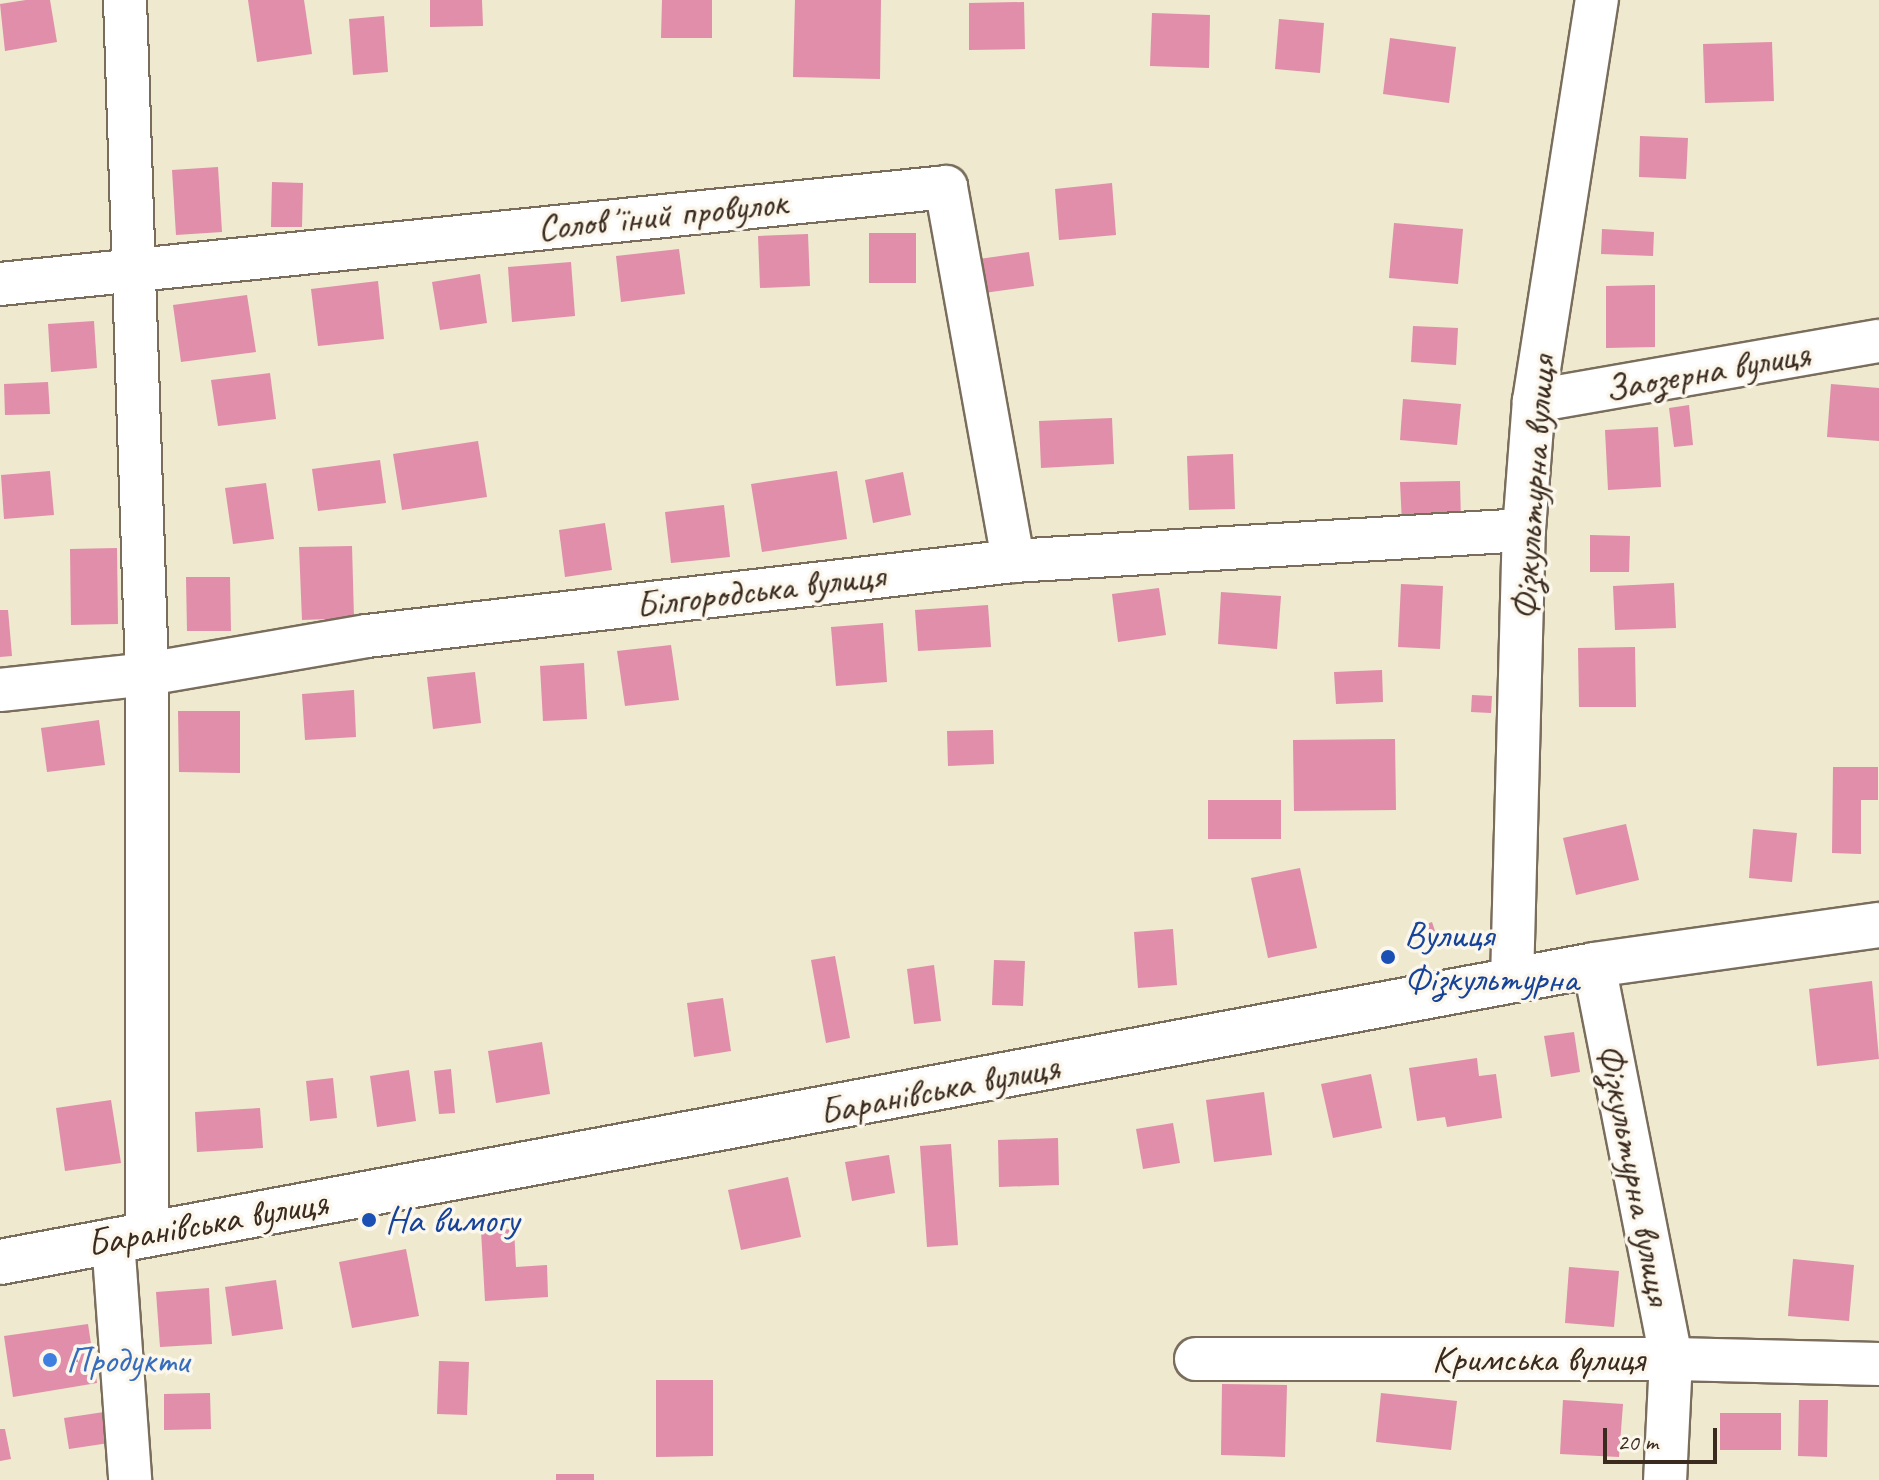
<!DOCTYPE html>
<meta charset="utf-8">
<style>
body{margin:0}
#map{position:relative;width:1879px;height:1480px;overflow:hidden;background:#eee9cf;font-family:Caveat,sans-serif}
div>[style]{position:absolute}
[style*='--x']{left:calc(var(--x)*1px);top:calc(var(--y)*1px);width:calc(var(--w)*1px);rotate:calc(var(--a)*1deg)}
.building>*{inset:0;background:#e08ea9}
.roads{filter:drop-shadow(2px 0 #7a6d5c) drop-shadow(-2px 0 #7a6d5c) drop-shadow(0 2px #7a6d5c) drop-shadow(0 -2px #7a6d5c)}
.minor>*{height:42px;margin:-21px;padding:0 21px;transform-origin:21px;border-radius:21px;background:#fff}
.secondary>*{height:44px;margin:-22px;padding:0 22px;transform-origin:22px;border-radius:22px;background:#fff}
.dots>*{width:22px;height:22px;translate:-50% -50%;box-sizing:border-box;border:4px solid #fbf7ec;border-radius:50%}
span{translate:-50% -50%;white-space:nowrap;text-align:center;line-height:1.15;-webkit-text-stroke:7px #fbf7ec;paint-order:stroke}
.street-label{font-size:38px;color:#3b2a1e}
.transit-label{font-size:38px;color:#164399}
.left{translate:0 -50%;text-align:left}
.shop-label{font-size:38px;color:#366cbe}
.scale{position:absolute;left:1603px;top:1428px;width:114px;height:36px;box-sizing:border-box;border:4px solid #3b2a1e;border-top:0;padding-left:10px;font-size:24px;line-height:28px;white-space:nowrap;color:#3b2a1e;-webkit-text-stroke:6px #fbf7ec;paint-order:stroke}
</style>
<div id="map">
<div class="building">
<i style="clip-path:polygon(26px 0,50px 0,57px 42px,5px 51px,0 4px)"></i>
<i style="clip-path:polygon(248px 0,304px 0,312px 54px,257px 62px)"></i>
<i style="clip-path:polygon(430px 0,482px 0,483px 26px,430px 27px)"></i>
<i style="clip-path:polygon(662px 0,712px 0,712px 38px,661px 38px)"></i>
<i style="clip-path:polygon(795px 0,881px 0,880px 79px,793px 77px)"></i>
<i style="clip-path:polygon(1024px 2px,1025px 49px,969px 50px,969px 3px)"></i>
<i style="clip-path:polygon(1152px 13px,1210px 15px,1209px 68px,1150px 66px)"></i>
<i style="clip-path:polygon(384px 16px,388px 72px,353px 75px,349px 19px)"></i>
<i style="clip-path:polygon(1279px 19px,1324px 23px,1320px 73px,1275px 69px)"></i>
<i style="clip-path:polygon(1390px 38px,1456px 47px,1449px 103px,1383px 94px)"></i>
<i style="clip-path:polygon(1772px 42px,1774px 101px,1705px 103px,1703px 44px)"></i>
<i style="clip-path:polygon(1640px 136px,1688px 138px,1686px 179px,1639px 177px)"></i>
<i style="clip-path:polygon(218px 167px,222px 232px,176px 235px,172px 170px)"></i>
<i style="clip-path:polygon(272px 182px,303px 183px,302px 227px,271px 227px)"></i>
<i style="clip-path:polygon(1112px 183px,1116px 235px,1059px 240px,1055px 189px)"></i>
<i style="clip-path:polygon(1394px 223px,1463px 229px,1458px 284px,1389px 278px)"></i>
<i style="clip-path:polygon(1602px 229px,1654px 232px,1653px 256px,1601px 254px)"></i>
<i style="clip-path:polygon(869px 233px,916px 233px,916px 283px,869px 283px)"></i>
<i style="clip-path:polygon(808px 234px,810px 286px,760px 288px,758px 236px)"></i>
<i style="clip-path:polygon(679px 249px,685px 294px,621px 302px,616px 256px)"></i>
<i style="clip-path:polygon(1029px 252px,1034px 286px,984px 293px,979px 259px)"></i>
<i style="clip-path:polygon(571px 262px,575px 316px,512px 322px,508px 267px)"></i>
<i style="clip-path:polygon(480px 274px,487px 323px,440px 330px,432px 282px)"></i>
<i style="clip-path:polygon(378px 281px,384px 339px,318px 346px,311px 289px)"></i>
<i style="clip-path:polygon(1655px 285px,1655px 347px,1606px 348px,1606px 286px)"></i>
<i style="clip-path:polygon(247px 295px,256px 352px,181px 362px,173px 305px)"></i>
<i style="clip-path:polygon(94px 321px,97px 368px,51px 372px,48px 324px)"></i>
<i style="clip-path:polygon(1413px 326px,1458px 328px,1456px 365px,1411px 362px)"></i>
<i style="clip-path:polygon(270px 373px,276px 419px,218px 426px,211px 380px)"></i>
<i style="clip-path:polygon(48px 382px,50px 414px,5px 415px,4px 384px)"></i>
<i style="clip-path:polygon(1831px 384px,1879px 388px,1879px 441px,1827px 437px)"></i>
<i style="clip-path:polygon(1403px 399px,1461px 404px,1457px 445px,1400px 440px)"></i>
<i style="clip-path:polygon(1689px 405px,1693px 445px,1674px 447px,1669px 408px)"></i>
<i style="clip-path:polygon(1112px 418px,1114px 464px,1041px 468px,1039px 421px)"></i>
<i style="clip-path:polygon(1658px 427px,1661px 487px,1608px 490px,1605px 430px)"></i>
<i style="clip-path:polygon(478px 441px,487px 497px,402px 510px,393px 454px)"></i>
<i style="clip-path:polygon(1233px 454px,1235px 509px,1189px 510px,1187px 456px)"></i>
<i style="clip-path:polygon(380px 460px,386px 503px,318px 511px,312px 469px)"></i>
<i style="clip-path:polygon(50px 471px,54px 515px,4px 519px,1px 475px)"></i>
<i style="clip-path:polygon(837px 471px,847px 539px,762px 552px,751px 484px)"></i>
<i style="clip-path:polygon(903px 472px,911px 515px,873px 523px,865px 480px)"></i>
<i style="clip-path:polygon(1460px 481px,1461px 522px,1402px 523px,1400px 482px)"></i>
<i style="clip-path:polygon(266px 483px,274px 539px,233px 544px,225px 488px)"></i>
<i style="clip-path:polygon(724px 505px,730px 557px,671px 563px,665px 512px)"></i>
<i style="clip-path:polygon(605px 523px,612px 570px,565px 577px,559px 530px)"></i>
<i style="clip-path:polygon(1590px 535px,1630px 536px,1629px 572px,1590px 572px)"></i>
<i style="clip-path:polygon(352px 546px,354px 618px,302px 620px,299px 547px)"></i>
<i style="clip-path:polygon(117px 548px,118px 624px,71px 625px,70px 549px)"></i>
<i style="clip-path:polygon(186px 577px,230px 577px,231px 631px,187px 631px)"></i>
<i style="clip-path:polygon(1674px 583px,1676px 628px,1615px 630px,1613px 586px)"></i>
<i style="clip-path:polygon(1401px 584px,1443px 586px,1440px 649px,1398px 647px)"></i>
<i style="clip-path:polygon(1159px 588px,1166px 635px,1118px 642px,1112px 594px)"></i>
<i style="clip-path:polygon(1221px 592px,1281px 596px,1277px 649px,1218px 644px)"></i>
<i style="clip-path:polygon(988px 605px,991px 647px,918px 651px,915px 610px)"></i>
<i style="clip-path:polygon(0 610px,8px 610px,12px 656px,0 657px)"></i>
<i style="clip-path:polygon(883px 623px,887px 682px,836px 686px,831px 627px)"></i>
<i style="clip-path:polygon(671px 645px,679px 700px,625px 706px,617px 651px)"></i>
<i style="clip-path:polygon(1635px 647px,1636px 707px,1579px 707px,1578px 648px)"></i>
<i style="clip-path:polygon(584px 663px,587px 719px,543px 721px,540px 666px)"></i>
<i style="clip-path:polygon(1382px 670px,1383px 702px,1336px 704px,1334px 672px)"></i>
<i style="clip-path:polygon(475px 672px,481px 723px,433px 729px,427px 677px)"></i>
<i style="clip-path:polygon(354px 690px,356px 737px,305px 740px,302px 694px)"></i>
<i style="clip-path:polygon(1472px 695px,1492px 696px,1491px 713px,1471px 712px)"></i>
<i style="clip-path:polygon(178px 711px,240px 711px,240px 773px,179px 772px)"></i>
<i style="clip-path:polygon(99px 720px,105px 765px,47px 772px,41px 728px)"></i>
<i style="clip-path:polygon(993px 730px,994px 764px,948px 766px,947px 731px)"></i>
<i style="clip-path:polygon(1395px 739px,1396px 810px,1294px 811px,1293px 740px)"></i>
<i style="clip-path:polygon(1833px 767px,1878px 767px,1878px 800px,1861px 800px,1861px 854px,1832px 853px)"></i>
<i style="clip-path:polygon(1208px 800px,1281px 800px,1281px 839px,1208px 839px)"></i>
<i style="clip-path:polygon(1626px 824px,1639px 880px,1576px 895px,1563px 838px)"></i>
<i style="clip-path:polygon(1753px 829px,1797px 833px,1792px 882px,1749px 878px)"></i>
<i style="clip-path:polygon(1300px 868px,1317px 948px,1268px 958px,1251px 878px)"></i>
<i style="clip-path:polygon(1432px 922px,1438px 940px,1422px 946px,1416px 928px)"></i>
<i style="clip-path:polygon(1173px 929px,1177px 985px,1138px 988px,1134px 932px)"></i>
<i style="clip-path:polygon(835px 956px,850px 1038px,826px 1043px,811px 960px)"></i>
<i style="clip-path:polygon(994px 960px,1025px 961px,1023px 1006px,992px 1005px)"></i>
<i style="clip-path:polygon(934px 965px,941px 1021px,914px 1024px,907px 969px)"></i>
<i style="clip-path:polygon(1872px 981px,1879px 1059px,1817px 1066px,1809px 989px)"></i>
<i style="clip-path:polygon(723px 998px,731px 1051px,694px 1057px,687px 1003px)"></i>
<i style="clip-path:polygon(1574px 1032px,1580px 1072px,1551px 1077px,1544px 1036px)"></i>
<i style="clip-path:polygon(542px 1042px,550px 1094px,496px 1103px,488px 1051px)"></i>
<i style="clip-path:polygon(1477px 1058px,1479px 1076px,1496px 1074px,1502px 1118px,1447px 1127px,1445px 1117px,1417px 1121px,1409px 1068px)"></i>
<i style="clip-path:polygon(451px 1069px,455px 1113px,439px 1114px,434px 1071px)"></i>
<i style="clip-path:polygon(409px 1070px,416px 1121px,377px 1127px,370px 1076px)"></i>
<i style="clip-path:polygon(1371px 1074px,1382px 1128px,1333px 1138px,1321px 1084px)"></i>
<i style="clip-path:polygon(333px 1078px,337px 1118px,310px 1121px,306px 1081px)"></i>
<i style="clip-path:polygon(1264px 1092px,1272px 1155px,1214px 1162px,1206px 1100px)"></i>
<i style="clip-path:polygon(111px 1100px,121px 1163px,65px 1171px,56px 1108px)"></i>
<i style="clip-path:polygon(260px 1108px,263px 1148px,197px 1152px,195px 1112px)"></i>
<i style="clip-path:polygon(1173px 1123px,1180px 1163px,1143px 1169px,1136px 1129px)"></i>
<i style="clip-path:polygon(1058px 1138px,1059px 1185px,999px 1187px,998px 1140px)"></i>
<i style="clip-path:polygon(951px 1144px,958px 1245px,927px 1247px,920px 1146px)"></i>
<i style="clip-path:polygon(889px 1155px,895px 1193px,852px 1201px,845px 1162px)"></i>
<i style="clip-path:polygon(788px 1177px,801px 1237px,741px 1250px,728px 1190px)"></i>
<i style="clip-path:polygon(514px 1229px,516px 1267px,547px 1265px,548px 1297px,485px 1301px,481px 1231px)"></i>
<i style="clip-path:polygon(406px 1249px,419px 1316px,352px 1328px,339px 1262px)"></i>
<i style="clip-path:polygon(1793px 1259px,1854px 1265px,1849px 1321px,1788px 1316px)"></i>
<i style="clip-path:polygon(1569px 1267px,1619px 1271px,1614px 1327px,1565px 1323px)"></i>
<i style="clip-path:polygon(276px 1280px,283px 1329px,232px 1336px,225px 1287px)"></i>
<i style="clip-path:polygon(209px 1288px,212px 1344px,160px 1347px,156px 1292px)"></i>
<i style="clip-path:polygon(88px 1324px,97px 1383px,13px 1397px,4px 1336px)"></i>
<i style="clip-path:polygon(439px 1361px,469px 1362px,467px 1415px,437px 1414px)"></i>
<i style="clip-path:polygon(656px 1380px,713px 1380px,713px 1456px,656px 1457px)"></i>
<i style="clip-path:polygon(1222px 1384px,1287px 1385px,1285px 1457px,1221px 1455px)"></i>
<i style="clip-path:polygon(210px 1393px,211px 1429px,164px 1430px,164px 1394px)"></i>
<i style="clip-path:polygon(1381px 1393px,1457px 1401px,1451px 1450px,1376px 1442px)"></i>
<i style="clip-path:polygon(1563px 1400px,1623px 1404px,1619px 1457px,1560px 1454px)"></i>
<i style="clip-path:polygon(1799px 1400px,1828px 1400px,1827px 1457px,1798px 1456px)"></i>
<i style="clip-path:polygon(104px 1412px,109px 1443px,69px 1449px,64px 1418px)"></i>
<i style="clip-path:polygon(1720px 1413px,1781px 1413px,1781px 1450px,1720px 1450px)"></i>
<i style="clip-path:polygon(0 1429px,5px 1429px,11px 1459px,0 1461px)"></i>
<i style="clip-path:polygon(556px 1474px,594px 1474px,594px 1480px,556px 1480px)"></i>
</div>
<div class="roads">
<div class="minor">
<i style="--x:125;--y:0;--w:674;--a:88.13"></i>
<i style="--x:147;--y:674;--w:558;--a:90"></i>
<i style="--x:0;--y:284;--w:951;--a:-5.85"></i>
<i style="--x:946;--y:187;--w:380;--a:79.8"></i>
<i style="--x:1534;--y:401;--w:350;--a:-9.9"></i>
<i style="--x:0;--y:690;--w:148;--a:-6.2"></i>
<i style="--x:147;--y:674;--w:223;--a:-9.8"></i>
<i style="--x:367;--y:636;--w:650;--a:-6.62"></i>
<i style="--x:1013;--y:561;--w:512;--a:-3.47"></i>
<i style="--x:1594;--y:965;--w:401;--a:78.9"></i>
<i style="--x:1671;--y:1359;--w:121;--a:92.8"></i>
<i style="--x:1512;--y:981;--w:451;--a:-88.5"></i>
<i style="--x:1524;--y:530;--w:129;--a:-85.6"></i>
<i style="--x:1534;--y:401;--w:406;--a:-81.1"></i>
<i style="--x:113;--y:1240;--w:241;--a:85.9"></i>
<i style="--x:1196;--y:1359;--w:475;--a:0"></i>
<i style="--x:1671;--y:1359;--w:208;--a:1.4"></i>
</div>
<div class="secondary">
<i style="--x:0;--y:1262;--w:1621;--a:-10.55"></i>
<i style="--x:1594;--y:965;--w:288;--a:-8"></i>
</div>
</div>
<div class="dots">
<i style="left:1388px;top:957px;background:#1a4fb4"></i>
<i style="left:369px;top:1220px;background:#1a4fb4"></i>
<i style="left:50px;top:1360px;background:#3f7fe0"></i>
</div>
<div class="street-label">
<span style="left:662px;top:215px;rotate:-6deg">Соловʼїний провулок</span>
<span style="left:1707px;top:371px;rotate:-10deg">Заозерна вулиця</span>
<span style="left:1533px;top:488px;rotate:-86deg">Фізкультурна вулиця</span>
<span style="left:760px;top:590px;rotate:-7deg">Білгородська вулиця</span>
<span style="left:939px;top:1089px;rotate:-11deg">Баранівська вулиця</span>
<span style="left:1635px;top:1174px;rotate:79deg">Фізкультурна вулиця</span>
<span style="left:207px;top:1223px;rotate:-10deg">Баранівська вулиця</span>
<span style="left:1538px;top:1359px">Кримська вулиця</span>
</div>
<div class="transit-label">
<span class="left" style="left:1404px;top:957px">Вулиця<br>Фізкультурна</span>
<span class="left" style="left:385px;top:1220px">На вимогу</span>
</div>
<div class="shop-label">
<span class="left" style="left:66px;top:1360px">Продукти</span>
</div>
<div class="scale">20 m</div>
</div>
